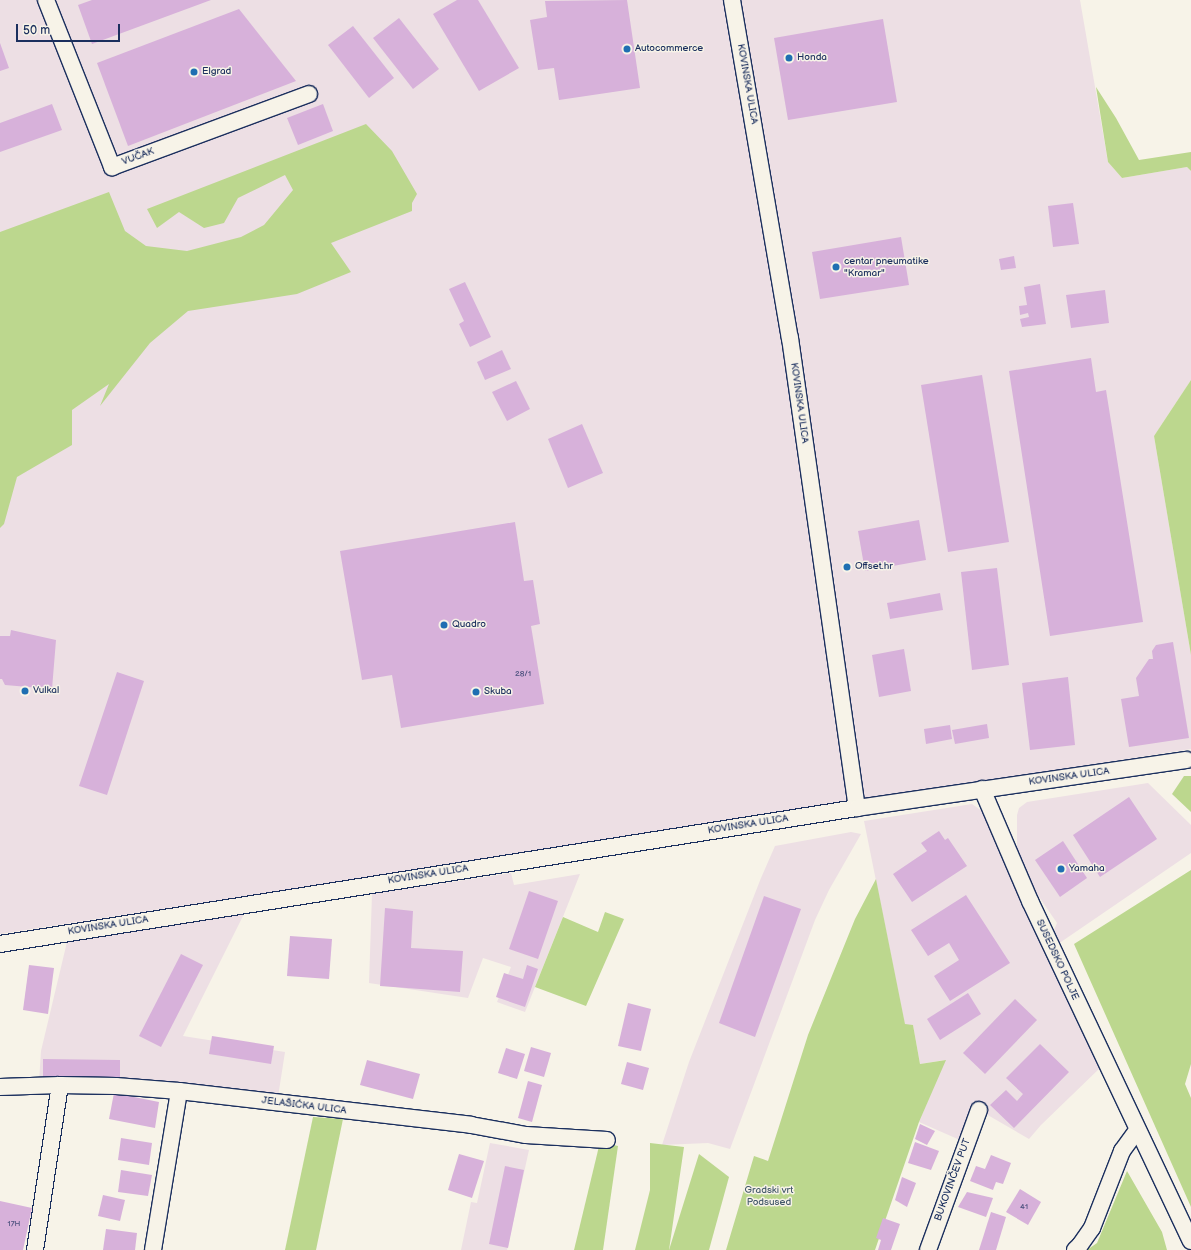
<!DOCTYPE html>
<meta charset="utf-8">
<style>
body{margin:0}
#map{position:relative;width:1191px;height:1250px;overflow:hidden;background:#f7f3e8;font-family:"Balsamiq Sans",sans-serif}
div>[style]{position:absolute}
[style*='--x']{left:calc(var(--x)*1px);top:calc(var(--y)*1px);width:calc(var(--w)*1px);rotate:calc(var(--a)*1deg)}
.built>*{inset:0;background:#eddfe4}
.green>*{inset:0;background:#bcd78e}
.building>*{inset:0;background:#d7b1da}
.roads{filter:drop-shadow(1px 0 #1b2f5e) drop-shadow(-1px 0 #1b2f5e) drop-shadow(0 1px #1b2f5e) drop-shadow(0 -1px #1b2f5e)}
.minor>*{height:16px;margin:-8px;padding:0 8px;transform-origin:8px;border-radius:8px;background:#f7f3e8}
.dots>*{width:11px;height:11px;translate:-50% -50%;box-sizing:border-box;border:2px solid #f7f3e8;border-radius:50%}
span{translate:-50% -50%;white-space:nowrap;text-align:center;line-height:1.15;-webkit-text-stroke:3px #f7f3e8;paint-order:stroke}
.number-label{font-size:8px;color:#4a507d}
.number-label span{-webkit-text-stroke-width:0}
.poi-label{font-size:10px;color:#1b2f5e}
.left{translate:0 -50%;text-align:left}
.street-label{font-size:10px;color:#1b2f5e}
.park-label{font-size:10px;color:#43596a}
.scale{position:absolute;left:16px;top:24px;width:104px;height:18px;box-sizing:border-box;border:2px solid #1b2f5e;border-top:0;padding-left:5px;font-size:12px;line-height:14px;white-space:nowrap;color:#1b2f5e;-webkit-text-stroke:3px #f7f3e8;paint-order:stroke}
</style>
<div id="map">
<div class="built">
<i style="clip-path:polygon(0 0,1080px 0,1108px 162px,1122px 178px,1187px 167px,1191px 171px,1191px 380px,1154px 436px,1191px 655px,1191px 749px,0 934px)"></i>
<i style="clip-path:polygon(1148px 783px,1191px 825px,1191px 853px,1058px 944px,1054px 930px,1057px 923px,1033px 888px,1017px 852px,1017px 815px,1019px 808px,1027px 802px)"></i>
<i style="clip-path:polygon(972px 804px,982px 811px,1101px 1067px,1041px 1125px,1029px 1139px,979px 1110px,969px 1144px,919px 1122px,945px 1060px,920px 1064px,913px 1025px,905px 1025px,864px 821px)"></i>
<i style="clip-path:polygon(851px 832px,861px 834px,829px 890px,815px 920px,730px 1149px,708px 1143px,662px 1145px,689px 1062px,761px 878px,775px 846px)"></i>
<i style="clip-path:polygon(511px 873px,514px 885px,580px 874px,525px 1012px,497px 1002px,511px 967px,483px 958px,468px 998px,369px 983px,372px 894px)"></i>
<i style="clip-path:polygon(244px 914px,183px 1036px,285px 1052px,278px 1097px,39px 1082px,41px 1051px,67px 942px)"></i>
<i style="clip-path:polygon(490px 1143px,529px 1150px,507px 1250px,461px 1250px,471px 1202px,477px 1203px)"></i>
</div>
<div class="green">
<i style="clip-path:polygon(1096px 87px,1116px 118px,1139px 160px,1191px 152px,1191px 171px,1187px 167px,1122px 178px,1108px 162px)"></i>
<i style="clip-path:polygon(366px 124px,392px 151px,417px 194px,412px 203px,412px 211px,331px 243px,351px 272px,297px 294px,188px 311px,150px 343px,100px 406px,109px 384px,72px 410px,72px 445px,17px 477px,4px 524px,0 528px,0 232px,109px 192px,125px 231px,146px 246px,187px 251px,241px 237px,264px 225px,293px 190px,285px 175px,238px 198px,224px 223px,204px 228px,179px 212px,157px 228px,147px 209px)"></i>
<i style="clip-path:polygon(1191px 380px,1191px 655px,1154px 436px)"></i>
<i style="clip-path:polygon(1184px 776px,1191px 776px,1191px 812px,1172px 794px)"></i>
<i style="clip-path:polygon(1191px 870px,1191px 1064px,1185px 1084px,1191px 1098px,1191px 1207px,1074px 944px)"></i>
<i style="clip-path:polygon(876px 879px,905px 1024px,913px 1025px,920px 1064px,946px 1060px,919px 1122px,875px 1250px,726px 1250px,754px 1156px,768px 1161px,808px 1035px,855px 919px)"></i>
<i style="clip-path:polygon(605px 912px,624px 919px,586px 1006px,535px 987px,563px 917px,598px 932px)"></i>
<i style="clip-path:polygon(313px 1117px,343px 1119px,316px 1250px,285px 1250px)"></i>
<i style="clip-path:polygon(600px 1142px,618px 1146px,603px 1250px,574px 1250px)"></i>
<i style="clip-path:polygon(650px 1143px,684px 1147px,669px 1250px,635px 1250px,650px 1190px)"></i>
<i style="clip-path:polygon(699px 1154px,729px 1177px,709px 1250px,669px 1250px)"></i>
<i style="clip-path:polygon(1127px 1171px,1162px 1232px,1167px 1250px,1087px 1250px,1097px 1243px)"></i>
</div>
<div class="building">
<i style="clip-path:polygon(92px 0,211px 0,92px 44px,78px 5px)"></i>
<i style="clip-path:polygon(457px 0,478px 0,519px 68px,479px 91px,433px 14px)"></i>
<i style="clip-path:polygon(627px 0,640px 88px,559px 100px,554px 68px,538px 70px,530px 20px,547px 17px,545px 1px)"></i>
<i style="clip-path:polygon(239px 9px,296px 81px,128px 146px,97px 63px)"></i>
<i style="clip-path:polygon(399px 18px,439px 69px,413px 89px,373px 38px)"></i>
<i style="clip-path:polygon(883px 19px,897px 102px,788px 120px,774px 38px)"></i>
<i style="clip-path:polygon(353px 26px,394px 78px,369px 98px,328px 45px)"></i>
<i style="clip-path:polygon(0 43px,9px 68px,0 71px)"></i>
<i style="clip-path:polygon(52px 104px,62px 130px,0 152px,0 123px)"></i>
<i style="clip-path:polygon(323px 104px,333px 131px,298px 145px,287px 118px)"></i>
<i style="clip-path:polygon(1073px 203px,1079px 244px,1053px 247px,1048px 206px)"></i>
<i style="clip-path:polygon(901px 237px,909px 285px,820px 299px,812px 252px)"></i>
<i style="clip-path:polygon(1014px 256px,1016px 268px,1001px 270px,999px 259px)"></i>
<i style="clip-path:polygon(465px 282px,491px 337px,470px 347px,459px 324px,464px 321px,449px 289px)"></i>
<i style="clip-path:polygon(1040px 284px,1046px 324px,1022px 327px,1020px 319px,1029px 317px,1028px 313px,1020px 315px,1019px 306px,1027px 305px,1024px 287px)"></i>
<i style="clip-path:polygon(1105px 290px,1109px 323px,1071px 328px,1066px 295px)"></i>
<i style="clip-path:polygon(502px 350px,511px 369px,485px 380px,477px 362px)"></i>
<i style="clip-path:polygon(1091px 358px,1096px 392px,1106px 390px,1143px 622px,1050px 636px,1009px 371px)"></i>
<i style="clip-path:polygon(982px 375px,1009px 542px,948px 552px,921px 385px)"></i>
<i style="clip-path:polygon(516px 381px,530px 409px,507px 421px,492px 392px)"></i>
<i style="clip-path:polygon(582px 424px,603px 473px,568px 488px,548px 439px)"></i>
<i style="clip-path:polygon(919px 520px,926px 560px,865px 571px,858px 531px)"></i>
<i style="clip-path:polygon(515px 522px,524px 581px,533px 580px,540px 624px,531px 626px,544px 704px,401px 728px,392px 675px,362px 680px,340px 551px)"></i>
<i style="clip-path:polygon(997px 568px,1009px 665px,972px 670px,961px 572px)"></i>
<i style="clip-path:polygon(940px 593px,943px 610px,890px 619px,887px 603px)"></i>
<i style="clip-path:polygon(11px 630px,56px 640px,52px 689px,5px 685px,2px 679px,0 679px,0 636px,10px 636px)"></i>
<i style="clip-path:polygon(1173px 642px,1189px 738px,1129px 747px,1121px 699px,1139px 696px,1136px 678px,1149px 659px,1153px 659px,1152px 651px,1156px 645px)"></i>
<i style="clip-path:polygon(904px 649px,911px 691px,879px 697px,872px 655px)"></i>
<i style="clip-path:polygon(117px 672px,144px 681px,107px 795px,79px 786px)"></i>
<i style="clip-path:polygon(1068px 677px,1075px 745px,1030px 750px,1022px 683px)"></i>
<i style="clip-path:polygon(987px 724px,989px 738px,955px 744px,952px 730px)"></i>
<i style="clip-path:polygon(950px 725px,952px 739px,926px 744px,924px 729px)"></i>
<i style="clip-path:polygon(1129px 797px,1157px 839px,1100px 877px,1073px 835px)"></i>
<i style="clip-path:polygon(939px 831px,945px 840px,948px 838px,967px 866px,912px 902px,893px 874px,927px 851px,921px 843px)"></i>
<i style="clip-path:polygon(1063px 841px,1087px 878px,1060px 897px,1035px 860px)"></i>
<i style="clip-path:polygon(529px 891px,558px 901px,538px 959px,509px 949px)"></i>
<i style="clip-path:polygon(966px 895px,1010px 963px,950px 1001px,934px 976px,959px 960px,949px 943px,928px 956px,911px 930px)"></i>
<i style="clip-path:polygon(764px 896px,801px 909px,755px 1037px,719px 1023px)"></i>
<i style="clip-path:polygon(385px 908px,413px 911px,411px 948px,463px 951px,460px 992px,380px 986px)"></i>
<i style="clip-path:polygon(290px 936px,332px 939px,329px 979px,287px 976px)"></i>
<i style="clip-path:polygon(181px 954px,203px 965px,161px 1047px,139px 1036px)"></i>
<i style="clip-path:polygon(29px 965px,54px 968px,48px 1014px,23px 1010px)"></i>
<i style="clip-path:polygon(527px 965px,538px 969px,525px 1007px,496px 997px,504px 973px,523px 979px)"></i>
<i style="clip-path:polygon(968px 993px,981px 1014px,940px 1040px,927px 1019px)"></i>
<i style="clip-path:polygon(1015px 999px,1037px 1020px,985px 1074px,963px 1053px)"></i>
<i style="clip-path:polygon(628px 1003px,651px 1009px,641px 1051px,618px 1046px)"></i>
<i style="clip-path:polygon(212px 1036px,274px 1046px,271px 1064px,209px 1054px)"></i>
<i style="clip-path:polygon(1040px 1044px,1069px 1072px,1014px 1128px,990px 1105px,1006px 1090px,1017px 1101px,1023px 1094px,1006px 1078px)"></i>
<i style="clip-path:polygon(531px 1047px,551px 1053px,544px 1077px,524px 1071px)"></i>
<i style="clip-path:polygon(506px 1048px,525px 1054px,517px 1079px,498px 1073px)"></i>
<i style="clip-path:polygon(43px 1059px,120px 1060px,120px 1079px,43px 1079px)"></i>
<i style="clip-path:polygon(367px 1060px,420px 1074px,413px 1099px,360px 1085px)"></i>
<i style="clip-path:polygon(627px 1062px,649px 1068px,643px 1090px,621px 1084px)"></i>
<i style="clip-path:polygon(528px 1081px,542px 1085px,532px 1122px,518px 1118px)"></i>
<i style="clip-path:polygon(114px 1093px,159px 1102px,155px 1128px,109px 1119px)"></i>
<i style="clip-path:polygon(920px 1124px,935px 1131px,927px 1145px,915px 1139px)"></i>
<i style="clip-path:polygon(121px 1138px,152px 1143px,149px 1165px,118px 1160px)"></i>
<i style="clip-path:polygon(915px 1142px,939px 1151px,931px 1170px,908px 1163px)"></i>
<i style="clip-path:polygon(459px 1154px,484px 1161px,472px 1198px,448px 1190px)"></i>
<i style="clip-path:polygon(991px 1155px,1011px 1163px,1003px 1184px,996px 1182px,993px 1190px,970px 1181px,976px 1166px,985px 1169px)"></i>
<i style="clip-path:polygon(505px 1166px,524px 1170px,508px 1248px,489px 1244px)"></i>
<i style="clip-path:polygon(121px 1170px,152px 1175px,148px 1196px,118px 1192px)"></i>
<i style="clip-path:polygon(902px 1177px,916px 1183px,907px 1207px,895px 1200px)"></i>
<i style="clip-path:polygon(1020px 1189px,1041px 1202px,1028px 1225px,1006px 1212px)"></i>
<i style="clip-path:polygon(967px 1192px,993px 1198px,986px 1217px,958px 1207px)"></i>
<i style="clip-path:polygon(103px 1195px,125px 1200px,120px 1221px,98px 1216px)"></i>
<i style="clip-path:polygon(0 1201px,32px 1208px,23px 1250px,0 1250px)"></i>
<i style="clip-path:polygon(991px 1212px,1006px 1217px,996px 1250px,979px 1250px)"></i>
<i style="clip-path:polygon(883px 1218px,900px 1224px,891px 1250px,878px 1250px,881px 1240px,876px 1238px)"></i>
<i style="clip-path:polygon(106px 1229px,137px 1233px,135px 1250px,103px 1250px)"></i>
</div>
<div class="roads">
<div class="minor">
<i style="--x:46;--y:0;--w:180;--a:68.4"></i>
<i style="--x:112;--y:167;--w:210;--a:-20.3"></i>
<i style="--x:732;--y:0;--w:343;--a:80.3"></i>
<i style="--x:790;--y:338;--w:475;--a:81.9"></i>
<i style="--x:982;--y:789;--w:122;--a:66.8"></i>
<i style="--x:1030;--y:901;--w:376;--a:64.7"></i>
<i style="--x:0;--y:944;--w:868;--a:-9.02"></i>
<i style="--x:857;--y:808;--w:333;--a:-8.3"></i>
<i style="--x:0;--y:1087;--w:60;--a:-1.9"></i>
<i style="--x:60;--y:1085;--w:56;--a:1"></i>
<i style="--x:116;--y:1086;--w:63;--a:4.5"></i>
<i style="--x:179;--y:1091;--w:294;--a:6.6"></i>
<i style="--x:471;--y:1125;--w:56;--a:10.3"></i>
<i style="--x:526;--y:1135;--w:81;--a:3.5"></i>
<i style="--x:35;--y:1250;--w:167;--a:-81.4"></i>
<i style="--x:153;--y:1250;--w:161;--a:-80.7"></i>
<i style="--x:928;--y:1250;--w:149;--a:-70"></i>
<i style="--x:1075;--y:1250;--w:7;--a:-45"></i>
<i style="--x:1080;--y:1245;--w:21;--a:-55"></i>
<i style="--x:1092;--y:1228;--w:83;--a:-68.7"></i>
<i style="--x:1122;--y:1151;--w:26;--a:-54"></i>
</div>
</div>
<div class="dots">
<i style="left:627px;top:49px;background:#1f6fb2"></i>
<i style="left:789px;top:58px;background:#1f6fb2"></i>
<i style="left:194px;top:72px;background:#1f6fb2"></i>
<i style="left:836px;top:267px;background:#1f6fb2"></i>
<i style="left:847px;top:567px;background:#1f6fb2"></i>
<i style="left:444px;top:625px;background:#1f6fb2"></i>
<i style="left:25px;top:691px;background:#1f6fb2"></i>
<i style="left:476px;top:692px;background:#1f6fb2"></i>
<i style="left:1061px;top:869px;background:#1f6fb2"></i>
</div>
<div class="number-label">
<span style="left:523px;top:674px">28/1</span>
<span style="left:1024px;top:1207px">41</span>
<span style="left:14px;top:1224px">17H</span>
</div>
<div class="poi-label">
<span class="left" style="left:635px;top:49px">Autocommerce</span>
<span class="left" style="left:797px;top:58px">Honda</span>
<span class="left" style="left:202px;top:72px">Elgrad</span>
<span class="left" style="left:844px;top:267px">centar pneumatike<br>"Kramar"</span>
<span class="left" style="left:855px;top:567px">Offset.hr</span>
<span class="left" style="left:452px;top:625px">Quadro</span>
<span class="left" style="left:33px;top:691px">Vulkal</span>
<span class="left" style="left:484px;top:692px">Skuba</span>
<span class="left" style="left:1069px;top:869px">Yamaha</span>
</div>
<div class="street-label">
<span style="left:747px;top:84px;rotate:80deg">KOVINSKA ULICA</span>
<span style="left:138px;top:157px;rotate:-20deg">VUČAK</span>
<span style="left:799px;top:403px;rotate:82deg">KOVINSKA ULICA</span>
<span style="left:1069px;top:777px;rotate:-8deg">KOVINSKA ULICA</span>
<span style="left:748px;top:825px;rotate:-9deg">KOVINSKA ULICA</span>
<span style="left:428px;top:875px;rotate:-9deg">KOVINSKA ULICA</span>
<span style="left:108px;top:926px;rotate:-9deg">KOVINSKA ULICA</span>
<span style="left:1057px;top:960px;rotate:65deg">SUSEDSKO POLJE</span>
<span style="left:304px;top:1106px;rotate:7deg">JELAŠIĆKA ULICA</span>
<span style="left:953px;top:1180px;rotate:-70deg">BUKOVINČEV PUT</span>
</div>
<div class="park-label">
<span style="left:769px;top:1196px">Gradski vrt<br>Podsused</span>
</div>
<div class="scale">50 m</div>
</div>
